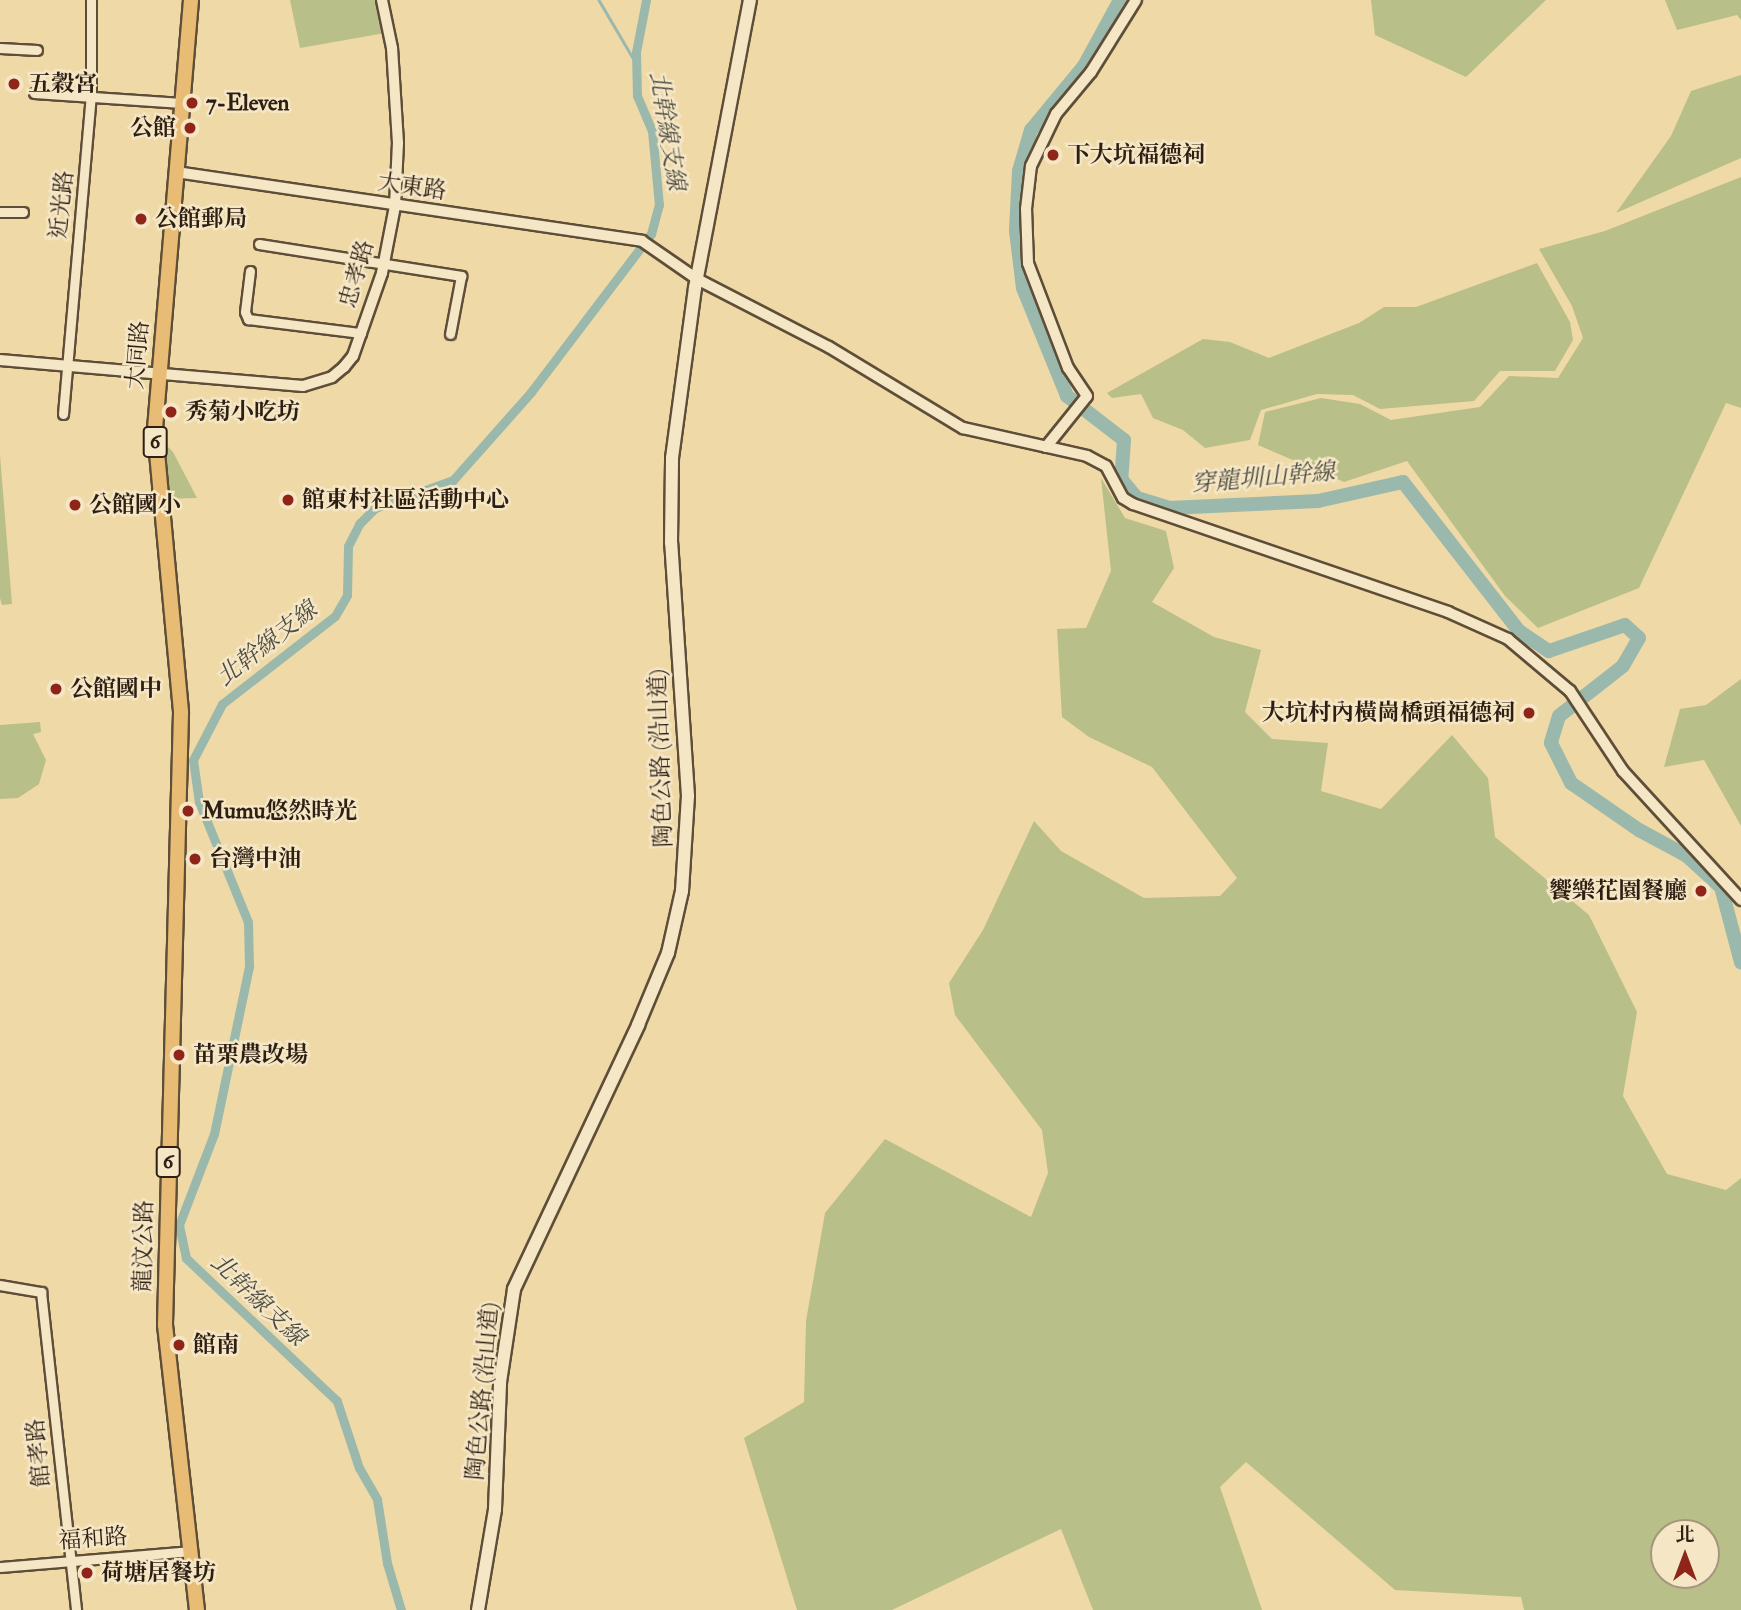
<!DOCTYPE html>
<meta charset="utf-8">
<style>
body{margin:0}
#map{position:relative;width:1741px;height:1610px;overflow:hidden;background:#efd9a7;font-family:"IM FELL Double Pica","Noto Serif TC",serif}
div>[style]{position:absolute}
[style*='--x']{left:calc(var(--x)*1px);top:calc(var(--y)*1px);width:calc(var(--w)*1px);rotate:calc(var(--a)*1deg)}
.green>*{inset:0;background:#b9bf88}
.stream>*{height:2.5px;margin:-1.25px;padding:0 1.25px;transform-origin:1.25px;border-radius:1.25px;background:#9ab9ac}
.canal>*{height:9px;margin:-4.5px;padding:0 4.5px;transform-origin:4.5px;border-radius:4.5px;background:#9ab9ac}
.river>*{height:14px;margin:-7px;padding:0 7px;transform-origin:7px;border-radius:7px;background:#9ab9ac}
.roads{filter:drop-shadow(2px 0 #5e4e38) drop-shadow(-2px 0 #5e4e38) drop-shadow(0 2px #5e4e38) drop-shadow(0 -2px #5e4e38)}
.minor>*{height:9px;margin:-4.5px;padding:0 4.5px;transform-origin:4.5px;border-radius:4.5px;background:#f5e6c6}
.tertiary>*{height:10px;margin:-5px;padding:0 5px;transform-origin:5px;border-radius:5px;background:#f5e6c6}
.secondary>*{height:12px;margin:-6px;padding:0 6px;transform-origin:6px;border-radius:6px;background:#f5e6c6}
.primary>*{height:14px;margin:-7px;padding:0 7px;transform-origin:7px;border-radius:7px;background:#e8bc74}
.dots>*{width:19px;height:19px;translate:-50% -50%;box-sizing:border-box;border:4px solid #f5e6c6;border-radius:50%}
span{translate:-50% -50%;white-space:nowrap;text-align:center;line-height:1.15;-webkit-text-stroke:5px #f5e6c6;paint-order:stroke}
.shield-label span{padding:2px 5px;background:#f5e6c6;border:2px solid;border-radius:5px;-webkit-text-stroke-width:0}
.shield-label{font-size:21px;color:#2e1f13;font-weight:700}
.poi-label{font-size:23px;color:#2e1f13;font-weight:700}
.left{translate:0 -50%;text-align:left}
.right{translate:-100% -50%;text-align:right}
.street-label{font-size:23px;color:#2e1f13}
.water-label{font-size:24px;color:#4e4d41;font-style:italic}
.north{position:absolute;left:1650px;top:1519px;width:70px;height:70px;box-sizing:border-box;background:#f5e6c6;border:2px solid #a5967e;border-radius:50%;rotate:0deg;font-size:19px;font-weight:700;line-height:28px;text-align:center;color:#2e1f13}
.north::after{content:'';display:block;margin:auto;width:24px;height:32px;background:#8f2418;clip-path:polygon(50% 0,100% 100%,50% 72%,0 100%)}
</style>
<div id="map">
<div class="green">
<i style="clip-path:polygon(290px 0,377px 0,385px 33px,300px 48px)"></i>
<i style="clip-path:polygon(1371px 0,1546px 0,1466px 77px,1375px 35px)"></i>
<i style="clip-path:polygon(1665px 0,1741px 0,1741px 20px,1737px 15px,1677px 30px)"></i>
<i style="clip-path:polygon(1741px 75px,1741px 158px,1616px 213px,1671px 136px,1691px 91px)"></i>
<i style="clip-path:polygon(1741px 177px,1741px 408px,1726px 403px,1639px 588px,1538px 628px,1505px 596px,1407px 461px,1344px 482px,1258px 445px,1265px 412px,1321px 398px,1360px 404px,1391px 420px,1480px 407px,1509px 376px,1558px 378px,1583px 338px,1572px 306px,1539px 249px,1605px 231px)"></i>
<i style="clip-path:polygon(1537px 263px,1570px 322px,1573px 340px,1555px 371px,1500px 371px,1474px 401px,1380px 409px,1353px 395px,1317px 394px,1261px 410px,1250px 440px,1205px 448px,1183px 430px,1153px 418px,1141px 394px,1112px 398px,1107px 393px,1203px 339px,1230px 342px,1269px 358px,1359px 323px,1384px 307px,1416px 307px)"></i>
<i style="clip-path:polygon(163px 442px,173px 452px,197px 498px,164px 499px)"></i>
<i style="clip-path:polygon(0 455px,12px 604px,2px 605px,0 598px)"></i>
<i style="clip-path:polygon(evenodd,1101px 478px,1125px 518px,1166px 531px,1174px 568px,1152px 602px,1214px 637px,1261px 650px,1245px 712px,1272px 739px,1328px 743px,1321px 791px,1381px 809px,1452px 735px,1488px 778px,1495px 837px,1589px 915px,1637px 1012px,1623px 1096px,1667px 1174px,1726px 1190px,1741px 1178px,1741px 1610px,1524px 1610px,1521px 1597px,1395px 1590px,1246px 1462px,1220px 1487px,1262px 1610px,1093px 1610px,1061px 1529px,892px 1610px,797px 1610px,744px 1438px,804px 1402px,806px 1321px,825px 1213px,885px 1139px,1031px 1217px,1048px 1173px,1042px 1130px,955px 1015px,949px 983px,983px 930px,1034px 821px,1061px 851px,1144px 898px,1220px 896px,1237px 878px,1152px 767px,1089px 737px,1062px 717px,1057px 629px,1086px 628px,1111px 571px,1101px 478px,1664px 1533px,1706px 1533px,1706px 1575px,1664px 1575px,1664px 1533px)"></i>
<i style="clip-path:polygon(1741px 679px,1741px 826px,1704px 760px,1664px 767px,1680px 709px,1706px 705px)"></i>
<i style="clip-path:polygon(40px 722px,41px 732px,33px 734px,46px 760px,39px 784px,18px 798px,0 799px,0 725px)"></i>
</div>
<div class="stream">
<i style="--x:599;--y:0;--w:73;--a:59.6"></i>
</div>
<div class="canal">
<i style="--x:401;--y:1610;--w:49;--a:-106.6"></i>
<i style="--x:387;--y:1563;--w:65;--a:-98.9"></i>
<i style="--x:377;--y:1499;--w:36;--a:-120"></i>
<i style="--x:359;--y:1468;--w:71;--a:-108.2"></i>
<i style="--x:337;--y:1401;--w:208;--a:-136.6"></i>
<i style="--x:186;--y:1258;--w:34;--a:-102"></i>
<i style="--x:179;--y:1225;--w:97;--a:-69"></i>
<i style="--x:214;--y:1134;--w:172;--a:-78.2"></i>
<i style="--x:249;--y:966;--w:44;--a:-91.3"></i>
<i style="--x:248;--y:922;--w:130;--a:-112.2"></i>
<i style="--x:199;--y:802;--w:42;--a:-98.1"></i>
<i style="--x:193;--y:760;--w:63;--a:-62.6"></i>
<i style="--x:222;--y:704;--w:143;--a:-37.9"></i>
<i style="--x:335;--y:616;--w:24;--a:-60"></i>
<i style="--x:347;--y:595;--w:49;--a:-88.8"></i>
<i style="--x:348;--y:546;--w:25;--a:-63"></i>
<i style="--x:359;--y:524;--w:23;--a:-45"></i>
<i style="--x:375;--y:508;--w:83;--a:-19.7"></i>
<i style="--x:453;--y:480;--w:118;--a:-48.4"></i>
<i style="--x:531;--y:392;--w:198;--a:-52.8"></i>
<i style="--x:651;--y:234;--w:30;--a:-75"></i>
<i style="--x:659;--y:205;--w:74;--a:-95.4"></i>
<i style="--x:652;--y:131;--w:38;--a:-113"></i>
<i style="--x:637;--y:96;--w:44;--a:-91.3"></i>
<i style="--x:636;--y:52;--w:53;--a:-79.1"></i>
</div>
<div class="river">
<i style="--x:1120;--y:0;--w:75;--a:118.6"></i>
<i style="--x:1084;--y:66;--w:83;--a:129.6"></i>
<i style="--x:1031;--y:130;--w:43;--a:106.3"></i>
<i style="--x:1019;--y:171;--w:60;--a:92.9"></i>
<i style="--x:1016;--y:231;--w:57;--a:83"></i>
<i style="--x:1023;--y:288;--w:117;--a:67.8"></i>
<i style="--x:1067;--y:396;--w:72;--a:37.7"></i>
<i style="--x:1124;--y:440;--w:39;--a:94"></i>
<i style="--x:1121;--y:479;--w:25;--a:50"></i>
<i style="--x:1137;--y:498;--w:34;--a:17"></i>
<i style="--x:1169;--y:508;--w:149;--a:-2.7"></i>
<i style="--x:1318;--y:501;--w:87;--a:-12.6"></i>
<i style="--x:1403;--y:482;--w:189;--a:52.1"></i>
<i style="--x:1519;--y:631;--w:36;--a:34"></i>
<i style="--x:1549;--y:651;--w:80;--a:-18.9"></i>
<i style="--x:1625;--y:625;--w:19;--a:43"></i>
<i style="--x:1639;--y:638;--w:32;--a:120"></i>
<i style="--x:1623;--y:666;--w:81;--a:142"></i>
<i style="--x:1559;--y:716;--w:28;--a:107"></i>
<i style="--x:1551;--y:743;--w:45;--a:63.4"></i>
<i style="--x:1571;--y:783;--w:83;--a:34.7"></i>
<i style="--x:1639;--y:830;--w:55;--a:28.4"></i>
<i style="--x:1687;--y:856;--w:46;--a:42.4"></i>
<i style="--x:1721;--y:887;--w:78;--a:75.1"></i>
</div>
<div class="roads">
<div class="minor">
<i style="--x:0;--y:48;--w:37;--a:3"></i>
<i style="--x:34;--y:93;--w:148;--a:3.9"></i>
<i style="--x:0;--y:212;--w:23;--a:0"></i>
<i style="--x:259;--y:244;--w:205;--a:9"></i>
<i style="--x:461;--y:276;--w:59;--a:100.7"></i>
<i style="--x:250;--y:271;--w:41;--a:97"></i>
<i style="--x:245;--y:312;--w:8;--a:67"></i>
<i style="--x:248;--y:319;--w:114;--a:7.1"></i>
<i style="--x:63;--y:414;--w:318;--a:-85"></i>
<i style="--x:91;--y:97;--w:97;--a:-90"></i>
<i style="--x:0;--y:1285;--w:42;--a:9.7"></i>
<i style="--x:41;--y:1292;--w:320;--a:83.7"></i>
<i style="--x:0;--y:1567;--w:191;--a:-4.8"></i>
</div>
<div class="tertiary">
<i style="--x:176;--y:172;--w:471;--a:8.4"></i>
<i style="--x:642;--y:241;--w:67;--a:34.6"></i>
<i style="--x:697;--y:279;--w:148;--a:27.3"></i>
<i style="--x:829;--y:347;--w:157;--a:31.2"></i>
<i style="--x:963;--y:428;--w:127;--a:12.7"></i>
<i style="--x:1087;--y:456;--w:21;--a:28"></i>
<i style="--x:1106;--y:466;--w:36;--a:62"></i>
<i style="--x:1123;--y:498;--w:12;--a:31"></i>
<i style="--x:1133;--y:504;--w:333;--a:18.9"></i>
<i style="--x:1448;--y:612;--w:66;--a:24.2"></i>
<i style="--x:1508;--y:639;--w:81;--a:40"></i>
<i style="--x:1570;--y:691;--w:96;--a:56.5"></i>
<i style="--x:1623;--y:771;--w:175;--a:47.5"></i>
<i style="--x:0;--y:360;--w:304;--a:4.9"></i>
<i style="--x:303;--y:386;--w:30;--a:-17"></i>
<i style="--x:332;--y:377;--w:16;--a:-40"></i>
<i style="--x:344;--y:367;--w:14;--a:-51"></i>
<i style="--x:353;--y:356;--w:88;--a:-70.7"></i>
<i style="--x:382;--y:273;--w:68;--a:-79"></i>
<i style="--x:395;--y:206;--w:63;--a:-87.3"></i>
<i style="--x:398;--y:143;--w:95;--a:-93.6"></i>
<i style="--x:392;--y:48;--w:49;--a:-101.8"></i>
<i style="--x:1046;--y:447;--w:65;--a:-51.2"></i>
<i style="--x:1087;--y:396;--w:34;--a:-124"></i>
<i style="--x:1068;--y:368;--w:112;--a:-110.9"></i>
<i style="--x:1028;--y:263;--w:54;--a:-92.1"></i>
<i style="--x:1026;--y:209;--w:43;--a:-83.4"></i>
<i style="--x:1031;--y:166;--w:58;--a:-64.3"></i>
<i style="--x:1056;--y:114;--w:55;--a:-50.2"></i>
<i style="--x:1091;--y:72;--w:85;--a:-58"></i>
</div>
<div class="secondary">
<i style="--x:478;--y:1610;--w:102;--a:-80.4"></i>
<i style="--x:495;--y:1509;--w:127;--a:-87.7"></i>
<i style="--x:500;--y:1382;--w:94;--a:-81.4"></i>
<i style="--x:514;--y:1289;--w:292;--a:-64.8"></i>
<i style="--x:638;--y:1025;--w:78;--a:-67.4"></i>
<i style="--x:668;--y:953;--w:64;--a:-77.3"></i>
<i style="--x:682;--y:891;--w:95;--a:-86.4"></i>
<i style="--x:688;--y:796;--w:254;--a:-93.8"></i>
<i style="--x:671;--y:543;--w:85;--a:-89.3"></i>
<i style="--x:672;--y:458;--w:172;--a:-82.3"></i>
<i style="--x:695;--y:288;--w:293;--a:-79.2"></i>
</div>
<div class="primary">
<i style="--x:191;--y:0;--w:433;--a:94.8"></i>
<i style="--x:155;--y:431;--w:283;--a:84.7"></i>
<i style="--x:181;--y:713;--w:612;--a:91.5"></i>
<i style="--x:165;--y:1325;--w:287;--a:83.6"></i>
</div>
</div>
<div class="dots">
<i style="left:14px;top:84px;background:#8f2418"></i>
<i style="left:192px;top:103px;background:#8f2418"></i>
<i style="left:190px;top:128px;background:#8f2418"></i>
<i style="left:1053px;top:155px;background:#8f2418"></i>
<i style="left:141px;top:219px;background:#8f2418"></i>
<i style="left:171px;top:412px;background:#8f2418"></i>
<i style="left:288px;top:500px;background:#8f2418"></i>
<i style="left:75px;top:505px;background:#8f2418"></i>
<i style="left:56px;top:689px;background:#8f2418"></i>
<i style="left:1529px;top:713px;background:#8f2418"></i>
<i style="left:188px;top:811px;background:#8f2418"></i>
<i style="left:195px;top:859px;background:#8f2418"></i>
<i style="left:1701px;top:891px;background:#8f2418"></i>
<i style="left:179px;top:1055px;background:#8f2418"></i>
<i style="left:179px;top:1345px;background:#8f2418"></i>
<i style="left:87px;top:1573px;background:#8f2418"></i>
</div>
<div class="shield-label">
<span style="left:155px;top:442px">6</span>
<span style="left:168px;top:1162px">6</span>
</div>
<div class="poi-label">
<span class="left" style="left:28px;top:84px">五穀宮</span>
<span class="left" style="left:206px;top:103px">7-Eleven</span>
<span class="right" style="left:176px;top:128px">公館</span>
<span class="left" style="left:1067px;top:155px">下大坑福德祠</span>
<span class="left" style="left:155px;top:219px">公館郵局</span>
<span class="left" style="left:185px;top:412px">秀菊小吃坊</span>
<span class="left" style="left:302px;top:500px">館東村社區活動中心</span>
<span class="left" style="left:89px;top:505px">公館國小</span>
<span class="left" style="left:70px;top:689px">公館國中</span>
<span class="right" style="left:1515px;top:713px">大坑村內橫崗橋頭福德祠</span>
<span class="left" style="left:202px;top:811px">Mumu悠然時光</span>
<span class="left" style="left:209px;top:859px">台灣中油</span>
<span class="right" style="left:1687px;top:891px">饗樂花園餐廳</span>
<span class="left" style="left:193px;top:1055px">苗栗農改場</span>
<span class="left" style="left:193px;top:1345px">館南</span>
<span class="left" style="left:101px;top:1573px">荷塘居餐坊</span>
</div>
<div class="street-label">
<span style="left:412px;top:187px;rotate:8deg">大東路</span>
<span style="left:62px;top:205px;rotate:-84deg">近光路</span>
<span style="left:357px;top:274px;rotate:-74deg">忠孝路</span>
<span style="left:138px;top:355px;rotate:-85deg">大同路</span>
<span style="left:661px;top:758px;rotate:-92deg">陶色公路 (沿山道)</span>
<span style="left:144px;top:1246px;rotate:-89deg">龍汶公路</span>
<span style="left:483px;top:1391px;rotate:-85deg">陶色公路 (沿山道)</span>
<span style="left:39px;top:1453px;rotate:-96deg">館孝路</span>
<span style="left:93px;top:1539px;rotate:-4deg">福和路</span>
</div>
<div class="water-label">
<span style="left:667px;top:131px;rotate:81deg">北幹線支線</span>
<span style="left:1263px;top:478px;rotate:-5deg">穿龍圳山幹線</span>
<span style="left:267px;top:644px;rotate:-38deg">北幹線支線</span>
<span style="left:258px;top:1300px;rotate:44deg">北幹線支線</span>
</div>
<div class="north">北</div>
</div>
